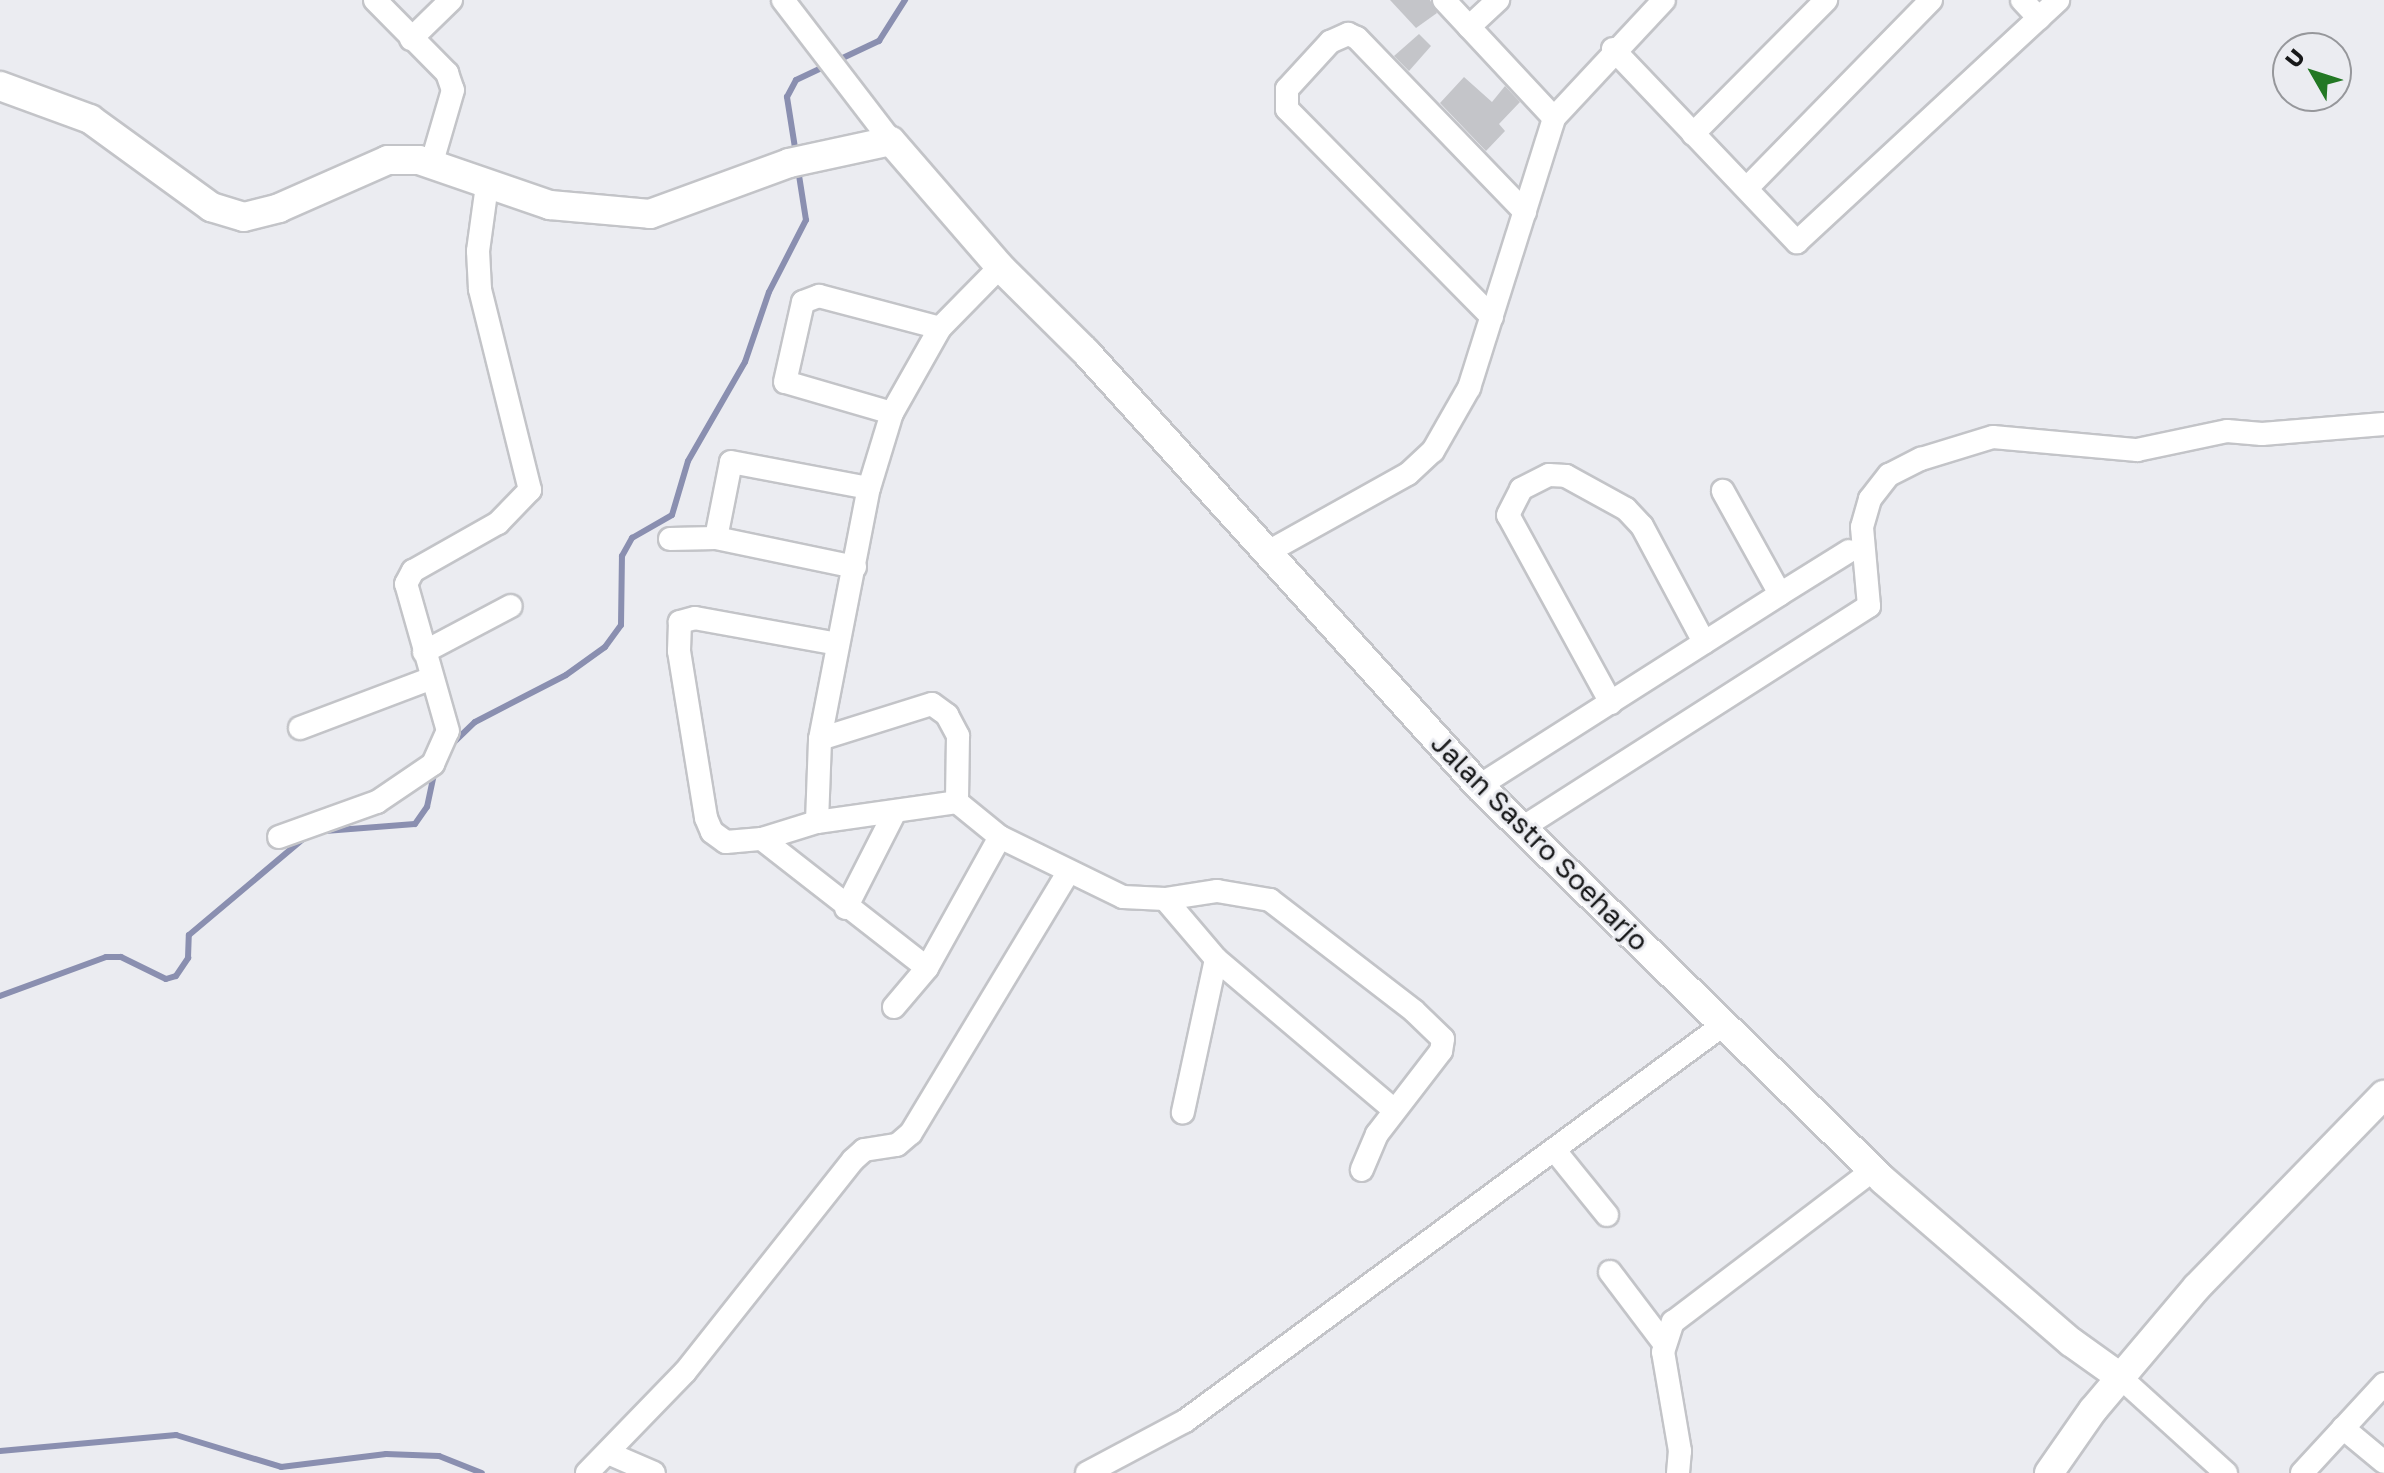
<!DOCTYPE html>
<style>
body{margin:0}
#map{position:relative;width:2384px;height:1473px;overflow:hidden;background:#ebecf1;font-family:"Golos Text",sans-serif}
div>[style]{position:absolute}
[style*='--x']{left:calc(var(--x)*1px);top:calc(var(--y)*1px);width:calc(var(--w)*1px);rotate:calc(var(--a)*1deg)}
.stream>*{height:6px;margin:-3px;padding:0 3px;transform-origin:3px;border-radius:3px;background:#8a8fb0}
.building>*{inset:0;background:#c4c5c9}
.roads{filter:drop-shadow(2px 0 #c3c4c8) drop-shadow(-2px 0 #c3c4c8) drop-shadow(0 2px #c3c4c8) drop-shadow(0 -2px #c3c4c8)}
.minor>*{height:22px;margin:-11px;padding:0 11px;transform-origin:11px;border-radius:11px;background:#fff}
.tertiary>*{height:28px;margin:-14px;padding:0 14px;transform-origin:14px;border-radius:14px;background:#fff}
span{translate:-50% -50%;white-space:nowrap;text-align:center;line-height:1.15;-webkit-text-stroke:6px #ebecf1;paint-order:stroke}
.street-label{font-size:28px;color:#171819}
.north{position:absolute;left:2272px;top:32px;width:80px;height:80px;box-sizing:border-box;background:#ebecf1;border:2px solid #96979b;border-radius:50%;rotate:309deg;font-size:22px;font-weight:700;line-height:32px;text-align:center;color:#171819}
.north::after{content:'';display:block;margin:auto;width:28px;height:36px;background:#237824;clip-path:polygon(50% 0,100% 100%,50% 72%,0 100%)}
</style>
<div id="map">
<div class="stream">
<i style="--x:796;--y:154;--w:58;--a:-99"></i>
<i style="--x:787;--y:97;--w:19;--a:-62"></i>
<i style="--x:796;--y:80;--w:92;--a:-25.2"></i>
<i style="--x:879;--y:41;--w:49;--a:-57.6"></i>
<i style="--x:451;--y:745;--w:33;--a:-44"></i>
<i style="--x:475;--y:722;--w:102;--a:-27.3"></i>
<i style="--x:566;--y:675;--w:48;--a:-35.7"></i>
<i style="--x:605;--y:647;--w:27;--a:-54"></i>
<i style="--x:621;--y:625;--w:69;--a:-89.2"></i>
<i style="--x:622;--y:556;--w:21;--a:-61"></i>
<i style="--x:632;--y:538;--w:46;--a:-29.9"></i>
<i style="--x:672;--y:515;--w:56;--a:-73.5"></i>
<i style="--x:688;--y:461;--w:114;--a:-60.1"></i>
<i style="--x:745;--y:362;--w:74;--a:-71.1"></i>
<i style="--x:769;--y:292;--w:81;--a:-62.8"></i>
<i style="--x:806;--y:220;--w:52;--a:-98.9"></i>
<i style="--x:325;--y:831;--w:90;--a:-4.4"></i>
<i style="--x:415;--y:824;--w:21;--a:-55"></i>
<i style="--x:427;--y:807;--w:38;--a:-78"></i>
<i style="--x:0;--y:996;--w:113;--a:-20.2"></i>
<i style="--x:106;--y:957;--w:15;--a:0"></i>
<i style="--x:121;--y:957;--w:50;--a:26.1"></i>
<i style="--x:166;--y:979;--w:10;--a:-17"></i>
<i style="--x:176;--y:976;--w:22;--a:-56"></i>
<i style="--x:188;--y:958;--w:23;--a:-88"></i>
<i style="--x:189;--y:935;--w:150;--a:-40.1"></i>
<i style="--x:0;--y:1451;--w:177;--a:-5.2"></i>
<i style="--x:176;--y:1435;--w:110;--a:16.9"></i>
<i style="--x:281;--y:1467;--w:106;--a:-7.1"></i>
<i style="--x:386;--y:1454;--w:53;--a:2.2"></i>
<i style="--x:439;--y:1456;--w:46;--a:21.6"></i>
</div>
<div class="building">
<i style="clip-path:polygon(1390px 0,1430px 0,1437px 13px,1416px 28px)"></i>
<i style="clip-path:polygon(1419px 34px,1431px 46px,1409px 71px,1394px 56px)"></i>
<i style="clip-path:polygon(1464px 77px,1492px 102px,1505px 86px,1520px 102px,1499px 124px,1505px 131px,1486px 151px,1440px 103px)"></i>
</div>
<div class="roads">
<div class="minor">
<i style="--x:375;--y:0;--w:103;--a:45.4"></i>
<i style="--x:447;--y:73;--w:18;--a:71"></i>
<i style="--x:453;--y:90;--w:78;--a:106.3"></i>
<i style="--x:783;--y:0;--w:178;--a:52.5"></i>
<i style="--x:1444;--y:0;--w:161;--a:47"></i>
<i style="--x:2022;--y:0;--w:25;--a:47"></i>
<i style="--x:1469;--y:27;--w:40;--a:-43"></i>
<i style="--x:411;--y:39;--w:56;--a:-44.3"></i>
<i style="--x:1613;--y:49;--w:267;--a:46.4"></i>
<i style="--x:1797;--y:242;--w:356;--a:-42.8"></i>
<i style="--x:1693;--y:134;--w:189;--a:-45.2"></i>
<i style="--x:1747;--y:188;--w:263;--a:-45.6"></i>
<i style="--x:1492;--y:317;--w:292;--a:-134.6"></i>
<i style="--x:1287;--y:109;--w:20;--a:-90"></i>
<i style="--x:1287;--y:89;--w:64;--a:-47.5"></i>
<i style="--x:1330;--y:42;--w:20;--a:-24"></i>
<i style="--x:1348;--y:34;--w:10;--a:24"></i>
<i style="--x:1357;--y:38;--w:242;--a:46"></i>
<i style="--x:892;--y:413;--w:111;--a:-163.8"></i>
<i style="--x:785;--y:382;--w:82;--a:-77.3"></i>
<i style="--x:803;--y:302;--w:17;--a:-21"></i>
<i style="--x:819;--y:296;--w:125;--a:14.8"></i>
<i style="--x:716;--y:538;--w:77;--a:-78.8"></i>
<i style="--x:731;--y:462;--w:140;--a:10.7"></i>
<i style="--x:670;--y:539;--w:46;--a:-1.2"></i>
<i style="--x:716;--y:538;--w:142;--a:11.8"></i>
<i style="--x:1266;--y:553;--w:162;--a:-29.1"></i>
<i style="--x:1408;--y:474;--w:34;--a:-43"></i>
<i style="--x:1433;--y:451;--w:73;--a:-60.3"></i>
<i style="--x:1469;--y:388;--w:283;--a:-72.5"></i>
<i style="--x:1554;--y:118;--w:161;--a:-47"></i>
<i style="--x:1780;--y:594;--w:81;--a:-31.9"></i>
<i style="--x:838;--y:644;--w:145;--a:-169.7"></i>
<i style="--x:695;--y:618;--w:16;--a:165"></i>
<i style="--x:680;--y:622;--w:29;--a:92"></i>
<i style="--x:679;--y:651;--w:169;--a:80.8"></i>
<i style="--x:706;--y:818;--w:15;--a:67"></i>
<i style="--x:712;--y:832;--w:17;--a:36"></i>
<i style="--x:726;--y:842;--w:36;--a:-5"></i>
<i style="--x:762;--y:839;--w:58;--a:-17.2"></i>
<i style="--x:817;--y:822;--w:141;--a:-8.1"></i>
<i style="--x:957;--y:802;--w:55;--a:39.1"></i>
<i style="--x:1000;--y:837;--w:137;--a:26"></i>
<i style="--x:1123;--y:897;--w:42;--a:2.7"></i>
<i style="--x:1165;--y:899;--w:53;--a:-8.7"></i>
<i style="--x:1217;--y:891;--w:54;--a:9.6"></i>
<i style="--x:1270;--y:900;--w:182;--a:37.6"></i>
<i style="--x:1414;--y:1011;--w:40;--a:44"></i>
<i style="--x:1443;--y:1039;--w:12;--a:99"></i>
<i style="--x:1441;--y:1051;--w:105;--a:127.6"></i>
<i style="--x:1377;--y:1134;--w:39;--a:113"></i>
<i style="--x:424;--y:652;--w:98;--a:-27.9"></i>
<i style="--x:1611;--y:703;--w:214;--a:-118.7"></i>
<i style="--x:1508;--y:515;--w:29;--a:-63"></i>
<i style="--x:1521;--y:489;--w:31;--a:-27"></i>
<i style="--x:1549;--y:475;--w:17;--a:3"></i>
<i style="--x:1566;--y:476;--w:68;--a:28.8"></i>
<i style="--x:1626;--y:509;--w:23;--a:47"></i>
<i style="--x:1642;--y:526;--w:132;--a:61.9"></i>
<i style="--x:300;--y:728;--w:141;--a:-20.7"></i>
<i style="--x:820;--y:739;--w:117;--a:-17.4"></i>
<i style="--x:932;--y:704;--w:19;--a:36"></i>
<i style="--x:947;--y:715;--w:24;--a:62"></i>
<i style="--x:958;--y:736;--w:66;--a:90.9"></i>
<i style="--x:1479;--y:786;--w:357;--a:-32.5"></i>
<i style="--x:1780;--y:594;--w:118;--a:-119"></i>
<i style="--x:817;--y:822;--w:83;--a:-87.9"></i>
<i style="--x:820;--y:739;--w:256;--a:-79"></i>
<i style="--x:869;--y:488;--w:78;--a:-73"></i>
<i style="--x:892;--y:413;--w:98;--a:-60.5"></i>
<i style="--x:940;--y:328;--w:86;--a:-45.5"></i>
<i style="--x:1522;--y:828;--w:412;--a:-32.6"></i>
<i style="--x:1869;--y:606;--w:79;--a:-95.1"></i>
<i style="--x:1862;--y:527;--w:29;--a:-74"></i>
<i style="--x:1870;--y:499;--w:31;--a:-52"></i>
<i style="--x:1889;--y:475;--w:36;--a:-27"></i>
<i style="--x:1921;--y:459;--w:75;--a:-17"></i>
<i style="--x:1993;--y:437;--w:145;--a:5.2"></i>
<i style="--x:2137;--y:450;--w:92;--a:-11.9"></i>
<i style="--x:2227;--y:431;--w:35;--a:5"></i>
<i style="--x:2262;--y:434;--w:122;--a:-4.7"></i>
<i style="--x:279;--y:837;--w:104;--a:-19.7"></i>
<i style="--x:377;--y:802;--w:68;--a:-34.2"></i>
<i style="--x:433;--y:764;--w:36;--a:-66"></i>
<i style="--x:448;--y:731;--w:153;--a:-105.9"></i>
<i style="--x:406;--y:584;--w:15;--a:-62"></i>
<i style="--x:413;--y:571;--w:98;--a:-29.5"></i>
<i style="--x:498;--y:523;--w:46;--a:-45.9"></i>
<i style="--x:530;--y:490;--w:207;--a:-104"></i>
<i style="--x:480;--y:289;--w:38;--a:-93"></i>
<i style="--x:478;--y:251;--w:67;--a:-82.2"></i>
<i style="--x:762;--y:839;--w:209;--a:38"></i>
<i style="--x:1165;--y:899;--w:79;--a:49.6"></i>
<i style="--x:1216;--y:959;--w:157;--a:102.2"></i>
<i style="--x:846;--y:908;--w:108;--a:-63"></i>
<i style="--x:1216;--y:959;--w:233;--a:40.3"></i>
<i style="--x:894;--y:1007;--w:51;--a:-49.8"></i>
<i style="--x:927;--y:968;--w:150;--a:-60.9"></i>
<i style="--x:1556;--y:1152;--w:81;--a:51"></i>
<i style="--x:1610;--y:1272;--w:88;--a:52.9"></i>
<i style="--x:2120;--y:1377;--w:143;--a:42.2"></i>
<i style="--x:2343;--y:1428;--w:53;--a:39.7"></i>
<i style="--x:608;--y:1453;--w:50;--a:23.5"></i>
<i style="--x:587;--y:1473;--w:141;--a:-45.9"></i>
<i style="--x:685;--y:1372;--w:270;--a:-51.6"></i>
<i style="--x:853;--y:1160;--w:15;--a:-42"></i>
<i style="--x:864;--y:1150;--w:33;--a:-9"></i>
<i style="--x:897;--y:1145;--w:18;--a:-41"></i>
<i style="--x:911;--y:1133;--w:302;--a:-58.9"></i>
<i style="--x:1087;--y:1473;--w:111;--a:-28"></i>
<i style="--x:1185;--y:1421;--w:668;--a:-36.36"></i>
<i style="--x:1678;--y:1473;--w:22;--a:-85"></i>
<i style="--x:1680;--y:1451;--w:100;--a:-99.7"></i>
<i style="--x:1663;--y:1352;--w:32;--a:-72"></i>
<i style="--x:1673;--y:1322;--w:251;--a:-37.2"></i>
<i style="--x:2302;--y:1473;--w:121;--a:-47.3"></i>
</div>
<div class="tertiary">
<i style="--x:0;--y:86;--w:96;--a:20.1"></i>
<i style="--x:90;--y:119;--w:150;--a:36"></i>
<i style="--x:211;--y:207;--w:34;--a:17"></i>
<i style="--x:244;--y:217;--w:36;--a:-14"></i>
<i style="--x:279;--y:208;--w:119;--a:-23.8"></i>
<i style="--x:388;--y:160;--w:31;--a:0"></i>
<i style="--x:419;--y:160;--w:139;--a:19"></i>
<i style="--x:550;--y:205;--w:100;--a:5.1"></i>
<i style="--x:650;--y:214;--w:148;--a:-20.1"></i>
<i style="--x:789;--y:163;--w:104;--a:-12.2"></i>
<i style="--x:891;--y:141;--w:167;--a:49.1"></i>
<i style="--x:1000;--y:267;--w:120;--a:44.7"></i>
<i style="--x:1085;--y:351;--w:587;--a:47.83"></i>
<i style="--x:1479;--y:786;--w:564;--a:44.28"></i>
<i style="--x:1883;--y:1180;--w:248;--a:40.8"></i>
<i style="--x:2071;--y:1342;--w:60;--a:35.5"></i>
<i style="--x:2049;--y:1473;--w:77;--a:-55.1"></i>
<i style="--x:2093;--y:1410;--w:161;--a:-49.8"></i>
<i style="--x:2197;--y:1287;--w:268;--a:-45.8"></i>
</div>
</div>
<div class="street-label">
<span style="left:1540px;top:842px;rotate:45deg">Jalan Sastro Soeharjo</span>
</div>
<div class="north">U</div>
</div>
